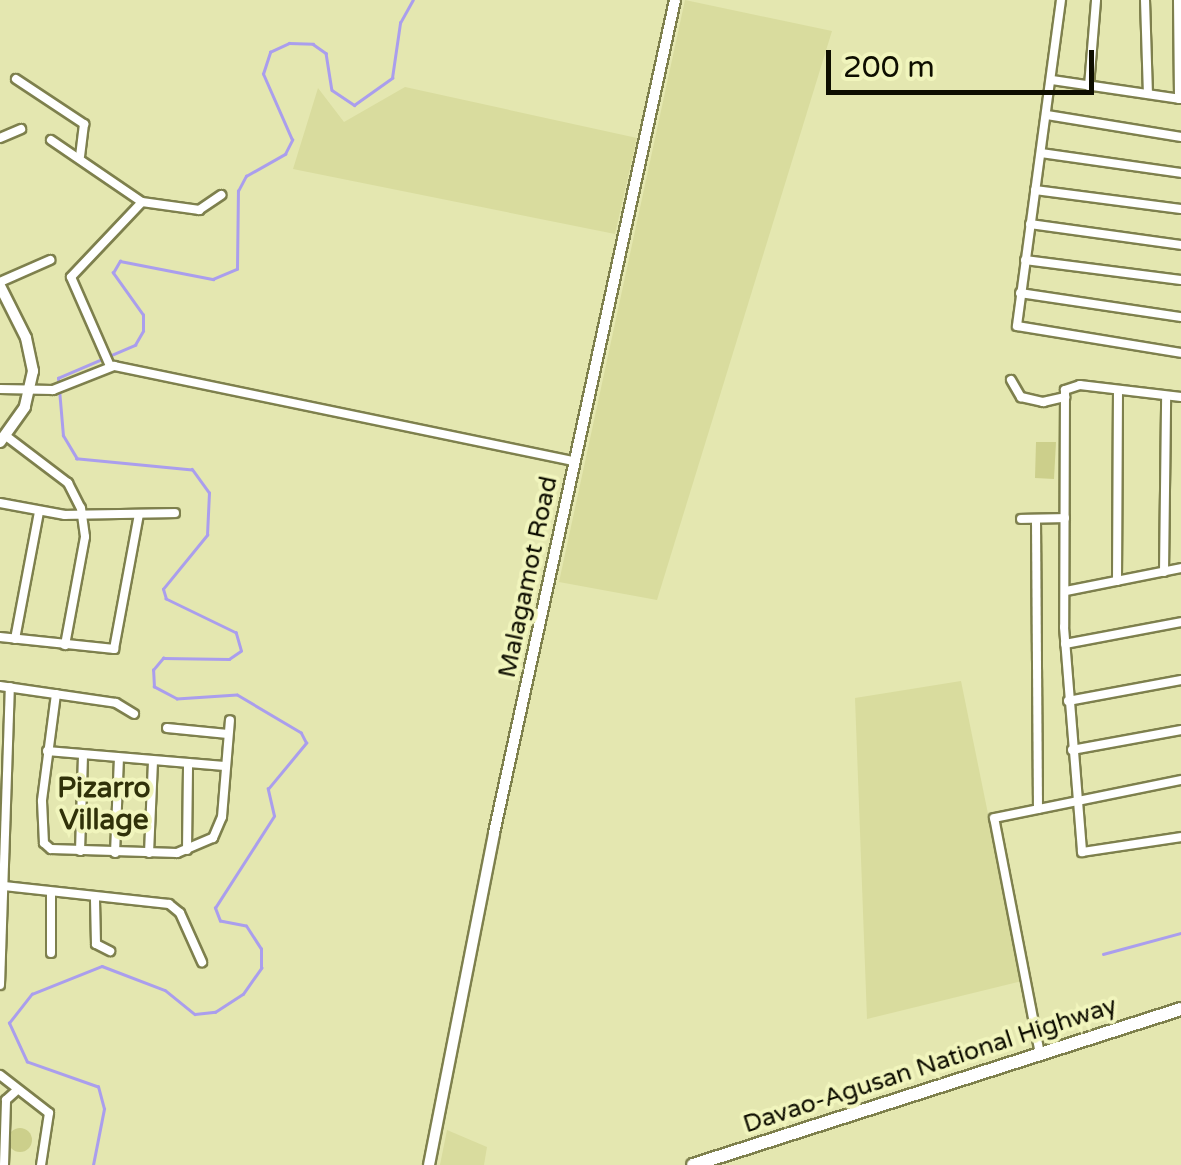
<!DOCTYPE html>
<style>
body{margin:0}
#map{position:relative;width:1181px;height:1165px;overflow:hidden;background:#e4e7b0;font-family:"Varela Round",sans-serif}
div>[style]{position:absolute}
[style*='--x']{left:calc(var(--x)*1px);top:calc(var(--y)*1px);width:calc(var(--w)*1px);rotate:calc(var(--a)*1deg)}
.built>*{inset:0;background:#d9dc9e}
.green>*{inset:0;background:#cccf8b}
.round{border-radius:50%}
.stream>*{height:2.5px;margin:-1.25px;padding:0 1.25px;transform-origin:1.25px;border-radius:1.25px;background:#aa9eed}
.roads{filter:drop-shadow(2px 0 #7e804d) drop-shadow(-2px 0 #7e804d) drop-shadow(0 2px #7e804d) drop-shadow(0 -2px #7e804d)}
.street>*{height:8px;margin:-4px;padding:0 4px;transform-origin:4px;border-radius:4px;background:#fff}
.secondary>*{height:10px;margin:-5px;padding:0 5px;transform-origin:5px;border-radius:5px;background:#fff}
.highway>*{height:12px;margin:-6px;padding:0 6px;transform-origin:6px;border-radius:6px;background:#fff}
span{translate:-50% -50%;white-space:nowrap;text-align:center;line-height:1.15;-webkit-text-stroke:8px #f1f5bd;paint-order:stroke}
.street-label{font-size:25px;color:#0e0e00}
.neighbourhood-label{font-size:28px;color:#303109;font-weight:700}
.scale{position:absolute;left:826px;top:50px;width:268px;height:45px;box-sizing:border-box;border:5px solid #0e0e00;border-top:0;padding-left:12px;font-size:30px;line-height:35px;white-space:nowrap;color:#0e0e00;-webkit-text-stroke:8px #f1f5bd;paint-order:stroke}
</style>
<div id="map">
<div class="built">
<i style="clip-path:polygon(685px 0,832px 31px,657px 600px,559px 582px)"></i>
<i style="clip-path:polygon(405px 87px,637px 138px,615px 234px,293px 169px,318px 88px,344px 122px)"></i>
<i style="clip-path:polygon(961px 681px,1022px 981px,867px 1019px,855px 698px)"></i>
<i style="clip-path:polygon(447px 1130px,487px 1147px,484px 1165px,440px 1165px)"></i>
</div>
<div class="green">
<i style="clip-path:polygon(1036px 442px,1056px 442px,1054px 479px,1035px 478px)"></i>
<i class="round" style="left:8px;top:1128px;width:24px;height:24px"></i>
</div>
<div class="stream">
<i style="--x:1103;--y:954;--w:81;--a:-15.1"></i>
<i style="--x:93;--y:1165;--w:57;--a:-78.9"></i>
<i style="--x:104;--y:1109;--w:23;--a:-105"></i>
<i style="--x:98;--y:1087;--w:75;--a:-160.6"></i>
<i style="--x:27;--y:1062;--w:43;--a:-114.8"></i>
<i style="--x:9;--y:1023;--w:37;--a:-52"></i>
<i style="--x:32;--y:994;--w:75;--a:-21.8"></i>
<i style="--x:102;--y:966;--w:67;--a:20.9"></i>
<i style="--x:165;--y:990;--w:38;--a:39"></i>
<i style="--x:195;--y:1014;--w:20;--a:-6"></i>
<i style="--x:215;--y:1012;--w:33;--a:-33"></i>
<i style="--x:243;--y:994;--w:32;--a:-55"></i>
<i style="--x:261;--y:968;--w:19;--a:-90"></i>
<i style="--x:261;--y:949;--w:27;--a:-123"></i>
<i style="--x:246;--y:926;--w:26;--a:-169"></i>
<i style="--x:220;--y:921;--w:14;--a:-111"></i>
<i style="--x:215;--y:908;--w:109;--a:-57.3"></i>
<i style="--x:274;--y:816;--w:28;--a:-103"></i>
<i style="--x:268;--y:789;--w:60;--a:-50.4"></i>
<i style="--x:306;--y:743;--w:11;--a:-117"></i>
<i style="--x:301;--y:733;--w:74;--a:-149.3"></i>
<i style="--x:237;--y:695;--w:60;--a:176.2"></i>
<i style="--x:177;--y:699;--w:26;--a:-152"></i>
<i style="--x:154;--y:687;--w:17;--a:-93"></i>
<i style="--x:153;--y:670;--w:16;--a:-50"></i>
<i style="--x:163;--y:658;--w:66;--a:0.9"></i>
<i style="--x:229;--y:659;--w:14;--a:-34"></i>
<i style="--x:241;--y:651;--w:19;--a:-106"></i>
<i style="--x:236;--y:633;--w:78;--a:-154.1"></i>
<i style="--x:166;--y:599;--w:10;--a:-107"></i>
<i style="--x:163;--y:589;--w:70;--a:-50.8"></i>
<i style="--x:207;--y:535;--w:42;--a:-87.3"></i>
<i style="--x:209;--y:493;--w:29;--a:-126"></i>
<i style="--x:192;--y:470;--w:116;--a:-174.5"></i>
<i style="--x:77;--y:459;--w:27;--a:-121"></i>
<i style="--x:63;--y:436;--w:58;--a:-94.9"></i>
<i style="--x:58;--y:378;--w:84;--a:-23.2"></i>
<i style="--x:135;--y:345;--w:16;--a:-60"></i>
<i style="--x:143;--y:331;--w:16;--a:-90"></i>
<i style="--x:143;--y:315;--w:52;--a:-125.5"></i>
<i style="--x:113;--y:273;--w:14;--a:-60"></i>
<i style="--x:120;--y:261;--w:95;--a:11"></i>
<i style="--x:213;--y:279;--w:26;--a:-23"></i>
<i style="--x:237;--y:269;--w:78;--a:-89.3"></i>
<i style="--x:238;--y:191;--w:17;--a:-62"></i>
<i style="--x:246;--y:176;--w:45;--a:-29.4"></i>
<i style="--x:285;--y:154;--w:16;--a:-63"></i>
<i style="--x:292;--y:140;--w:72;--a:-113.7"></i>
<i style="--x:263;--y:74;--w:23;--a:-72"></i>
<i style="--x:270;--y:52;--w:21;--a:-25"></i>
<i style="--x:289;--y:43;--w:24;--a:2"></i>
<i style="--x:313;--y:44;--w:16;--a:35"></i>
<i style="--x:326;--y:53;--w:37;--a:81"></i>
<i style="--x:332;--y:90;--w:27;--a:34"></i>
<i style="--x:354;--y:105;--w:47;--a:-35.4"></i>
<i style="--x:392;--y:78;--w:56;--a:-81.7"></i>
<i style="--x:400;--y:23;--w:26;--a:-61"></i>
</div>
<div class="roads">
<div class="street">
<i style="--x:1061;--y:0;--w:329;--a:97.7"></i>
<i style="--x:1017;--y:326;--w:166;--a:9.3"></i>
<i style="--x:1145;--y:0;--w:94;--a:88.2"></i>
<i style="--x:1178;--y:0;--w:99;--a:89.4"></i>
<i style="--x:16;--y:79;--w:82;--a:33.5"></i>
<i style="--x:84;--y:124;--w:32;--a:97"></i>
<i style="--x:1052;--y:80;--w:130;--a:8.4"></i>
<i style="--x:1089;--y:86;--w:86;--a:-85.3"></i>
<i style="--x:1047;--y:115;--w:136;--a:9.3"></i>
<i style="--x:0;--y:138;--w:23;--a:-23"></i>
<i style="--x:51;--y:140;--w:110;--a:34.3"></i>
<i style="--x:1041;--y:153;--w:141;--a:8.1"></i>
<i style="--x:1035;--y:190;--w:147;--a:7.4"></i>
<i style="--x:1030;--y:224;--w:152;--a:7.9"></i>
<i style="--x:1025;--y:260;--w:157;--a:7.3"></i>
<i style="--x:0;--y:282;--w:55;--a:-23.7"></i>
<i style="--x:1020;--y:293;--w:163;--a:8.5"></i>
<i style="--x:110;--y:366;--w:97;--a:-113.7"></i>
<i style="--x:71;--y:277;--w:103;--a:-46.6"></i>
<i style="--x:142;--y:202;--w:58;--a:8"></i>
<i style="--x:199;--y:210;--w:27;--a:-34"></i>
<i style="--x:1011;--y:380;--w:20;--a:60"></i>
<i style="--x:1021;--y:397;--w:23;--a:13"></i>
<i style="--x:1043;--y:402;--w:23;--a:-13"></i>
<i style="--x:0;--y:389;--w:53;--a:1.1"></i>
<i style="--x:53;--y:390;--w:66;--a:-21.5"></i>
<i style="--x:114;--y:366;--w:469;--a:11.7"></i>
<i style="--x:1181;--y:397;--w:102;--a:-173.2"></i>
<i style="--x:1080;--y:385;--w:16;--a:162"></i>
<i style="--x:1065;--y:390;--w:237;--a:90.2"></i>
<i style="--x:1064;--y:627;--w:226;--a:85.4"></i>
<i style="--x:1082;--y:852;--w:100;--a:-8.6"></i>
<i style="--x:6;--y:436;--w:78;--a:37.2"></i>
<i style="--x:68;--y:483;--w:28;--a:63"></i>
<i style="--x:81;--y:508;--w:29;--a:82"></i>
<i style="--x:85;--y:537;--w:110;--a:100.5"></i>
<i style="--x:0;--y:503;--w:66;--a:10.5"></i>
<i style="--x:65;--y:515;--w:110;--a:-1"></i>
<i style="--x:1021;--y:519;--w:44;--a:-1.3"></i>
<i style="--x:1036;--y:520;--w:289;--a:89.6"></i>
<i style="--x:1164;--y:572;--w:176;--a:-89.3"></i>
<i style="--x:1117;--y:581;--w:191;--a:-89.7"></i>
<i style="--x:1066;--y:591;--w:117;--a:-11.3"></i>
<i style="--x:0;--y:637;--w:115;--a:6"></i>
<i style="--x:114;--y:649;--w:137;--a:-79.5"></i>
<i style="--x:15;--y:639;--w:129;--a:-79.3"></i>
<i style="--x:1065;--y:644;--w:118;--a:-10.7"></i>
<i style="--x:0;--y:686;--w:117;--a:8.3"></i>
<i style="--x:116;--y:703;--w:21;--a:31"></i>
<i style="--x:56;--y:694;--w:108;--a:97.5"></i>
<i style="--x:42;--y:801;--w:42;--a:87.3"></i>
<i style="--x:44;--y:843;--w:9;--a:41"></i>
<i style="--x:51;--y:849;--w:126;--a:1.8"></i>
<i style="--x:177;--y:853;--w:39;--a:-23"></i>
<i style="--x:213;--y:838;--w:23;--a:-67"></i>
<i style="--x:222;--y:817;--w:97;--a:-85.3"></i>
<i style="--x:1068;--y:701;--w:115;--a:-10.5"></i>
<i style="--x:167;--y:728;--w:61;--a:5.6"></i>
<i style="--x:1072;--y:750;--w:111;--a:-10.4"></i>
<i style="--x:47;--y:751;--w:178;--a:4.8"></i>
<i style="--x:187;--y:850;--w:87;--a:-89.3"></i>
<i style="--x:80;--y:851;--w:96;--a:-88.2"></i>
<i style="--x:115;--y:853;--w:94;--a:-87.6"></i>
<i style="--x:149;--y:853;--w:92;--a:-87.5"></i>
<i style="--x:4;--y:886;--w:166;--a:6.2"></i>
<i style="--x:169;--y:904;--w:14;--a:39"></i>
<i style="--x:180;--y:913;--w:54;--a:65.8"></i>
<i style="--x:95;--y:900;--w:44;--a:88.7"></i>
<i style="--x:96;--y:944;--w:16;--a:27"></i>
<i style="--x:51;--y:953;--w:59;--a:-90"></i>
<i style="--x:0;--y:985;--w:298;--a:-88.1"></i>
<i style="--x:1040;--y:1054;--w:240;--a:-101"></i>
<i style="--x:994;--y:818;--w:191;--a:-11.5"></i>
<i style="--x:0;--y:1075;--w:62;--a:37.8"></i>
<i style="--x:49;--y:1113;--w:53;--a:98.7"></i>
<i style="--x:4;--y:1165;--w:65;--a:-88.2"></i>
<i style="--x:6;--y:1100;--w:12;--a:-42"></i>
</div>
<div class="secondary">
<i style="--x:0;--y:286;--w:58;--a:63.4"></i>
<i style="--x:26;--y:338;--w:34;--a:78"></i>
<i style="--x:33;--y:371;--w:37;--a:103"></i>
<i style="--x:25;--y:407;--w:43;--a:125.5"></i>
<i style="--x:429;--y:1165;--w:338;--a:-78.9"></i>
<i style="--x:494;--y:833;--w:852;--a:-77.74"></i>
</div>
<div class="highway">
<i style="--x:693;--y:1165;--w:512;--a:-17.73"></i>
</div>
</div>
<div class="street-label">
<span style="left:528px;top:577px;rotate:-78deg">Malagamot Road</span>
<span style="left:930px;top:1065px;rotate:-18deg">Davao-Agusan National Highway</span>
</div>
<div class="neighbourhood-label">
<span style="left:104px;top:804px">Pizarro<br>Village</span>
</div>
<div class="scale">200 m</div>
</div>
